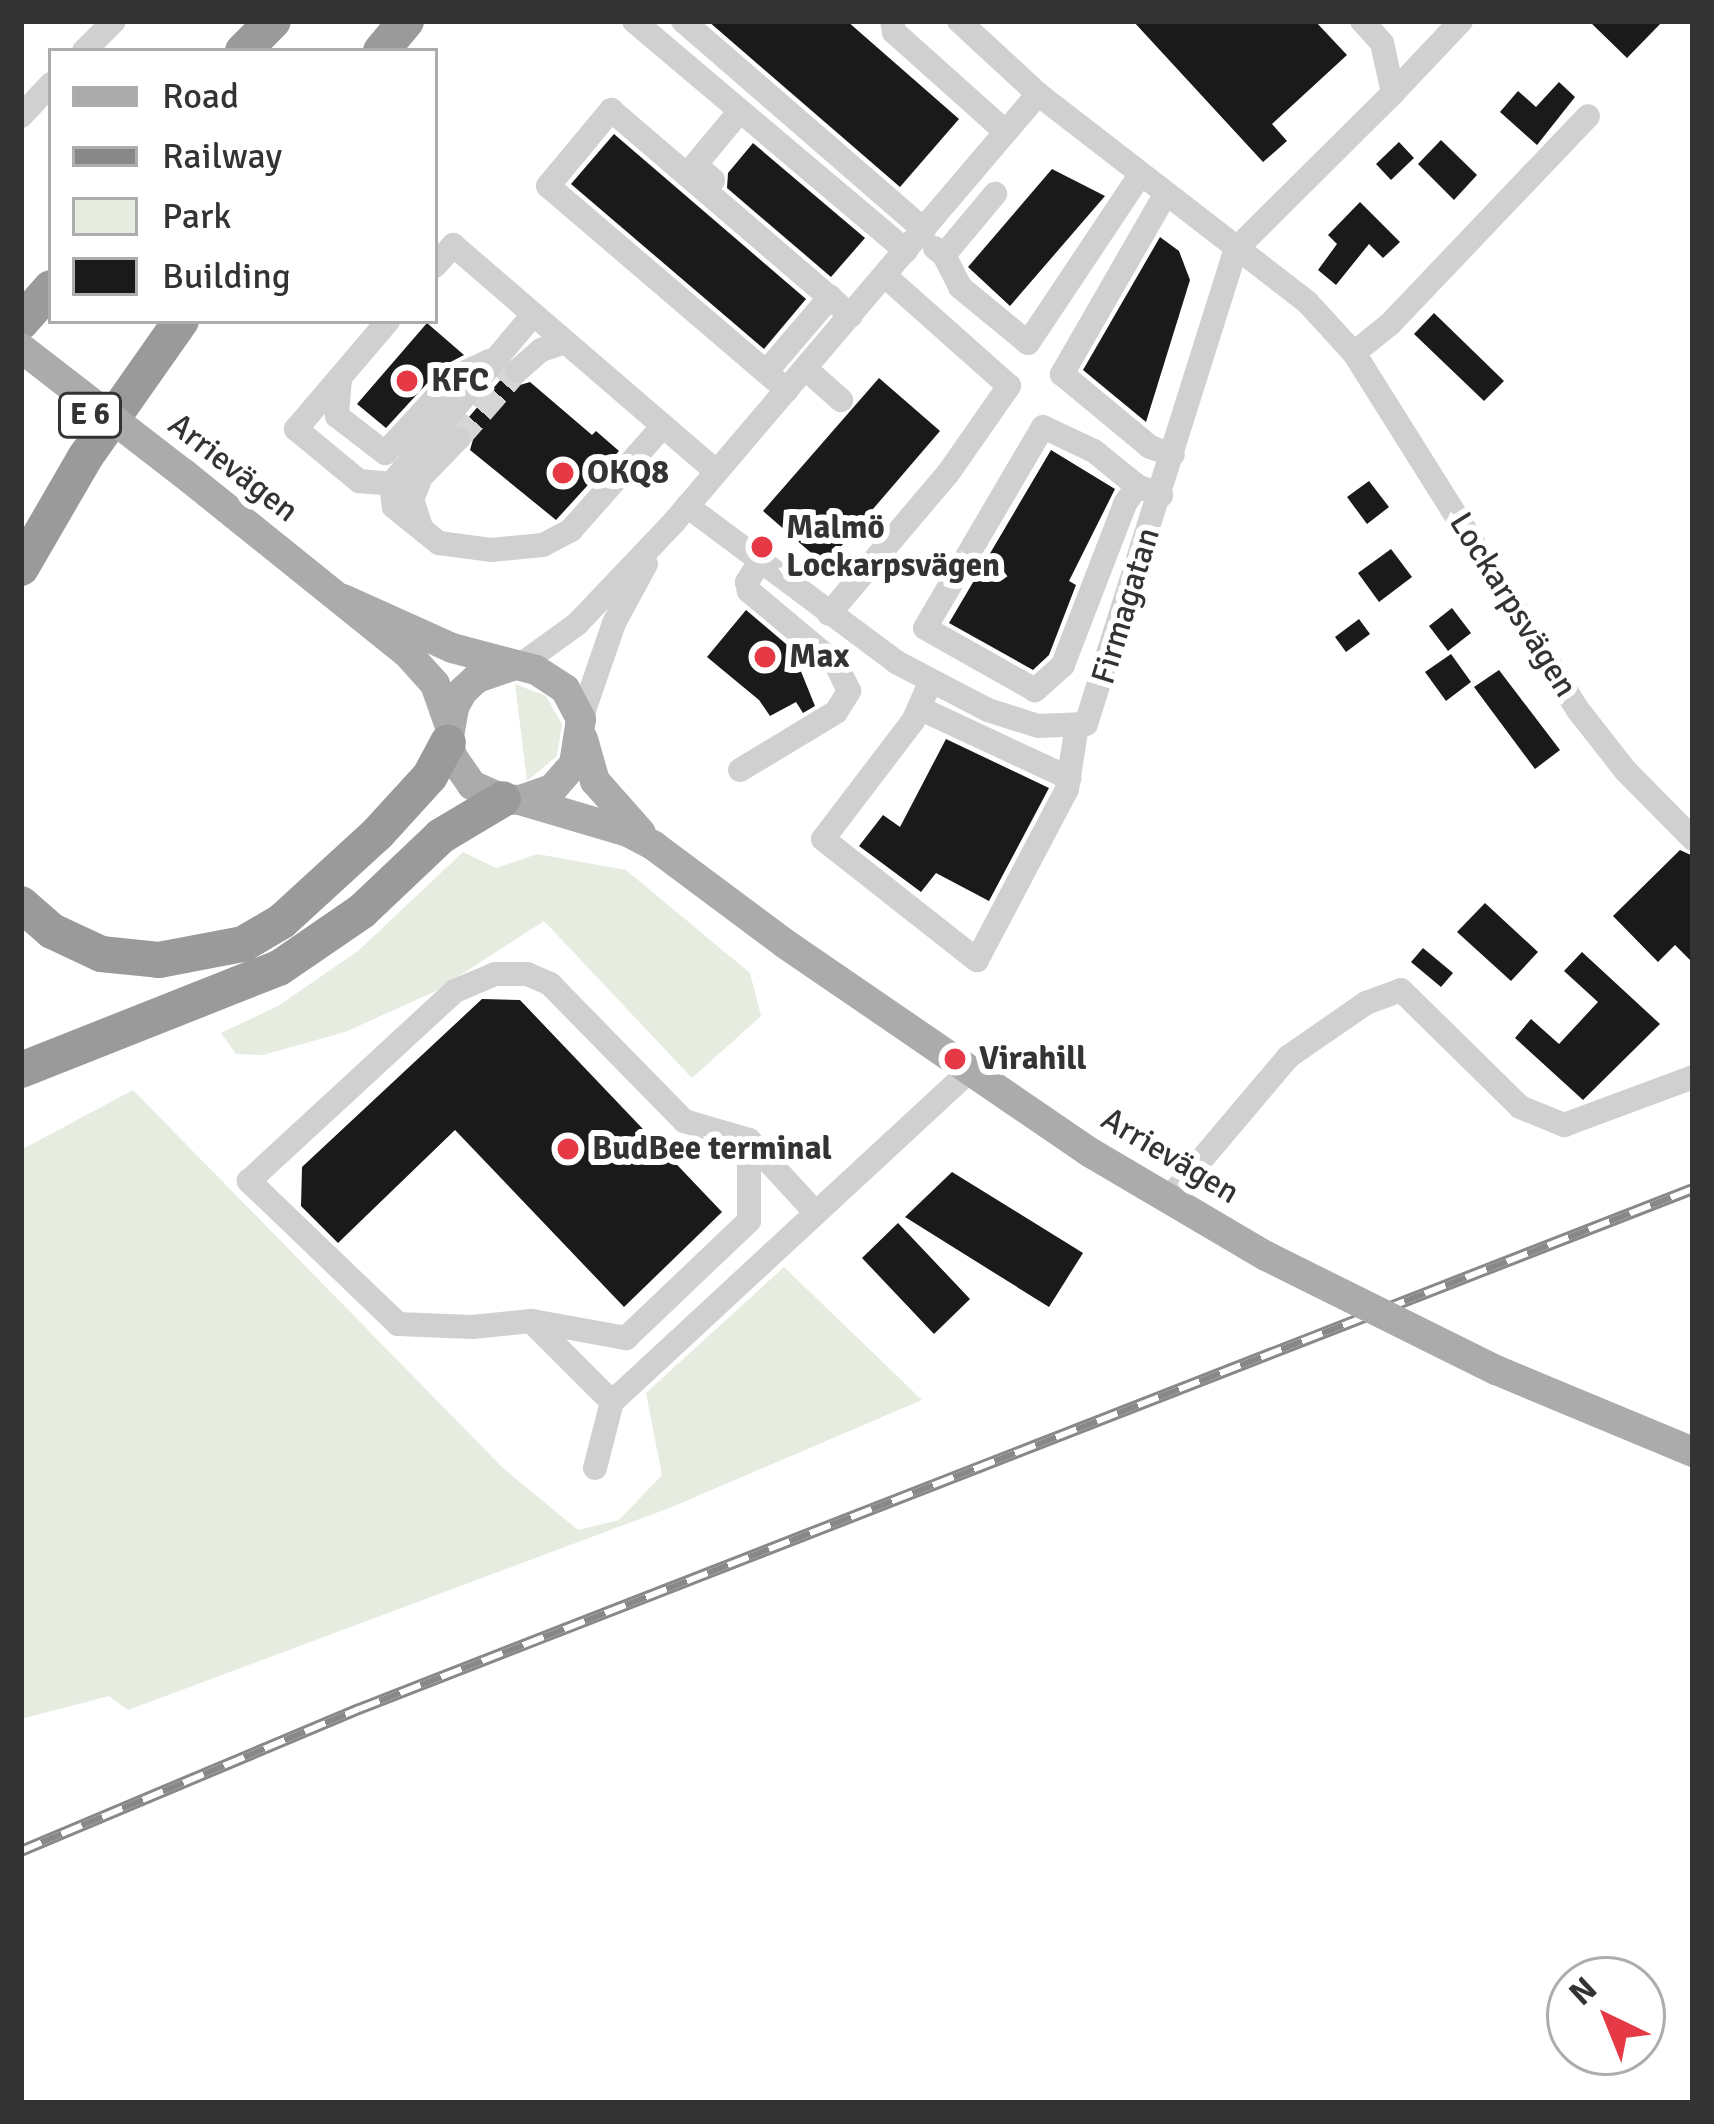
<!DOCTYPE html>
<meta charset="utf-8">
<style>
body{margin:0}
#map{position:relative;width:1714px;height:2124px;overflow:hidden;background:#fff;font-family:Signika,sans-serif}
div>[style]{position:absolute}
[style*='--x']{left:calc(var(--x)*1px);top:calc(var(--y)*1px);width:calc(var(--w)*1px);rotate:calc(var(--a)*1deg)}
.green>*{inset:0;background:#e6ecdf}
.building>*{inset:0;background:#1a1a1a}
.minor-tunnel>*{height:24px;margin-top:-12px;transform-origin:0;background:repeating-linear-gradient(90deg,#d6d6d6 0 24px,transparent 0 36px)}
.minor>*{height:24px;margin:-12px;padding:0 12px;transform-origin:12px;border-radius:12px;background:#d0d0d0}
.major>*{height:30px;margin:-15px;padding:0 15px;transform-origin:15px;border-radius:15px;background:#ababab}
.highway>*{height:36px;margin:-18px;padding:0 18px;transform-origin:18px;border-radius:18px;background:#9a9a9a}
.rail>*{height:12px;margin-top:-6px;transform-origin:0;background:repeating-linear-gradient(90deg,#fff 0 22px,#888 0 44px);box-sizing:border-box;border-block:3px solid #888}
.major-bridge>*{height:30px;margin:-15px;padding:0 15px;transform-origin:15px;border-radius:15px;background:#ababab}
.dots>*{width:33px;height:33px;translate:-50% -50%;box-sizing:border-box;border:6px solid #fff;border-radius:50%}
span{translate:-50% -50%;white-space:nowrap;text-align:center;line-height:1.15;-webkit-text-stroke:12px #fff;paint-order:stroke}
.shield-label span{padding:3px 9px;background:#fff;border:3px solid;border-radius:9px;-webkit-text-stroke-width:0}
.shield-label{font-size:30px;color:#333;font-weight:700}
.poi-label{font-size:33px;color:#333;font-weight:700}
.left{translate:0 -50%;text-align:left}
.street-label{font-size:33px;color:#333}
.frame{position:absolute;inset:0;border:24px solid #333;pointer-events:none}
.legend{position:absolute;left:48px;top:48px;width:390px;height:276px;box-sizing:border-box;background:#fff;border:3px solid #adadad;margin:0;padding:15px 21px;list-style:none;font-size:36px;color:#333}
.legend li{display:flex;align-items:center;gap:24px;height:60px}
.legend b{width:60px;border:3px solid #adadad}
.north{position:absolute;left:1546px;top:1956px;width:120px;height:120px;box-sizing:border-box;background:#fff;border:3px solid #adadad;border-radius:50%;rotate:317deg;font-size:33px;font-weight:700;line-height:48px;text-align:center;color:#333}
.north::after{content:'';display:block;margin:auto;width:42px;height:54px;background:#e63946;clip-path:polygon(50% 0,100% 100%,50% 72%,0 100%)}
</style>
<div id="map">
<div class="green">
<i style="clip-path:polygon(515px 684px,546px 696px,562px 724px,557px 756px,527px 781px)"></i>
<i style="clip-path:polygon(463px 852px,496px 868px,537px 854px,626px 870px,750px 973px,761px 1016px,692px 1078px,544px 921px,436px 991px,345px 1032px,263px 1055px,236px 1054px,221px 1033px,278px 1006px,358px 951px)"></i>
<i style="clip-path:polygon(133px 1090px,503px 1468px,578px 1530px,619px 1520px,662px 1475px,646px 1393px,784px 1267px,922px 1400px,672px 1507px,128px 1710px,109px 1696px,21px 1719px,21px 1150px)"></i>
</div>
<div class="building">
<i style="clip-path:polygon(708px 21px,847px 21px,959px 119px,900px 187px)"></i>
<i style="clip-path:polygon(1133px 21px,1315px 21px,1347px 55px,1272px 124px,1287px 141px,1263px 162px)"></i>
<i style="clip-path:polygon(1589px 21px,1663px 21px,1627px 58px)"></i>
<i style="clip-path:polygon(1559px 82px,1575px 97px,1537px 145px,1500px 112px,1518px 91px,1536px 107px)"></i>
<i style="clip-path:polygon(614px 134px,806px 299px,764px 349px,571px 184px)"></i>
<i style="clip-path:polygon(1441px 140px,1477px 175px,1454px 200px,1418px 164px)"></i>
<i style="clip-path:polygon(1399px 142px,1414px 158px,1391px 180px,1376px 164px)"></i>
<i style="clip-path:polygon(753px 143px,865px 238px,831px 277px,727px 188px,728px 173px)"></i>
<i style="clip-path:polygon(1052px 169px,1105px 196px,1010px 306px,968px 267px)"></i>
<i style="clip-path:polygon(1360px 202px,1400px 242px,1383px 258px,1369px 244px,1336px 285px,1318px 270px,1337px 244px,1328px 235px)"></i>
<i style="clip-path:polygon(1160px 237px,1179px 251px,1190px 280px,1146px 422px,1083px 370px)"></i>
<i style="clip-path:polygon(1434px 313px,1504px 381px,1484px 401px,1414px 334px)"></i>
<i style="clip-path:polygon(427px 323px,464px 355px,443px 366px,386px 428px,357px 404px)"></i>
<i style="clip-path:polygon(502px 378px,513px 387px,530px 382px,592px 435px,596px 431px,619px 451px,556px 520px,470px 450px,474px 436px,463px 424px)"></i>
<i style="clip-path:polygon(879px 378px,940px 431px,825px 565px,763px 511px)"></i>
<i style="clip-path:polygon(1051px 450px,1115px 489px,1069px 581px,1076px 585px,1049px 655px,1033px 670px,949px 623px)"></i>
<i style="clip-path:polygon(1369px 481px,1389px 507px,1367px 524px,1347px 497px)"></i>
<i style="clip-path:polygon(1391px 549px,1412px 577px,1379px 602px,1358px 573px)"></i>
<i style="clip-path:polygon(1452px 608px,1471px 633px,1448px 651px,1429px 626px)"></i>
<i style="clip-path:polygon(746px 610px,806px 661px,800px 669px,815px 706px,803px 713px,796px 702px,770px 716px,759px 700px,707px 657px)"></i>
<i style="clip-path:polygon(1359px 619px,1370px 634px,1346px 652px,1335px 637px)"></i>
<i style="clip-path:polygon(1451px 654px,1471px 682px,1446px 701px,1425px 672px)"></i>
<i style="clip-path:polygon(1499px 670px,1560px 750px,1535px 769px,1474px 687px)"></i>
<i style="clip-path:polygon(946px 739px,1049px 788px,989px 901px,936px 873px,921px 892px,859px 846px,883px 815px,900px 827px)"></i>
<i style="clip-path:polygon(1680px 850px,1693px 856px,1693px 963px,1675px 945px,1658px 962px,1613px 916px)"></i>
<i style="clip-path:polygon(1485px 903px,1538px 952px,1511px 981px,1457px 932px)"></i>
<i style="clip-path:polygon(1423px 948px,1453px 973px,1441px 987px,1411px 962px)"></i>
<i style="clip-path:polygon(1582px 952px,1660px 1024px,1583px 1100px,1515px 1038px,1531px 1019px,1559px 1044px,1598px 1002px,1564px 971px)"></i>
<i style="clip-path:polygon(482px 999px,520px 1000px,722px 1212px,624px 1307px,455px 1130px,338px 1243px,301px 1206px,302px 1167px)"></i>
<i style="clip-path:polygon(952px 1172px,1083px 1253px,1049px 1307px,905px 1217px)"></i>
<i style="clip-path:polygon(898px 1223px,970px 1299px,934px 1334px,862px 1258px)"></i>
</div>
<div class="minor-tunnel">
<i style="--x:458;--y:439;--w:90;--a:-49.1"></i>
</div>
<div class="minor">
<i style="--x:634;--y:21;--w:356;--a:40.2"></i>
<i style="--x:683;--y:21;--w:319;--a:40.9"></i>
<i style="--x:892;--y:21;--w:11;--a:80"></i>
<i style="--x:894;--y:32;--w:150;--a:41.8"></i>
<i style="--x:959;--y:21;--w:108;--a:42.7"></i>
<i style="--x:1038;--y:94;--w:341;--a:37.7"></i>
<i style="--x:1308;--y:303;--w:68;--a:47.4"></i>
<i style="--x:1354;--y:353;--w:421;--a:57.9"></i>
<i style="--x:1578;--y:710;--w:76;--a:51.9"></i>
<i style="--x:1625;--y:770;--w:97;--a:45.4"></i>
<i style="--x:84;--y:51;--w:42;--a:-45"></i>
<i style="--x:1393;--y:93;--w:99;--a:-46.6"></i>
<i style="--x:21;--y:116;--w:44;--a:-46.8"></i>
<i style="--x:713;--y:180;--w:23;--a:-140"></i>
<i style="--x:695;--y:165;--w:70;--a:-50.2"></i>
<i style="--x:1165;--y:195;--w:207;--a:119.9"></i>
<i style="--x:1062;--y:374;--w:114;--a:39.7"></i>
<i style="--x:1150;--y:447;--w:24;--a:19"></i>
<i style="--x:935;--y:248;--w:11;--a:38"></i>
<i style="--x:944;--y:255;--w:80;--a:-50.1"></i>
<i style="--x:944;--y:255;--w:36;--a:63"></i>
<i style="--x:960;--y:287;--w:88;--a:39.5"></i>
<i style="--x:1028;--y:343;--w:202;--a:-56.3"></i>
<i style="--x:435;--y:266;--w:28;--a:-49"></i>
<i style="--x:453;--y:245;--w:347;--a:40.7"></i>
<i style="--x:388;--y:321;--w:142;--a:130.4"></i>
<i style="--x:296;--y:429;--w:82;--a:39.5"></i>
<i style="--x:359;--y:481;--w:32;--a:5"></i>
<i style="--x:391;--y:484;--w:221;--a:-50"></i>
<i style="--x:1354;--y:353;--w:46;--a:-38.9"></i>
<i style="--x:1390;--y:324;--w:287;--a:-46.4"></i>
<i style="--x:806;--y:369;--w:47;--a:41.5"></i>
<i style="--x:517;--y:371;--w:32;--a:-41"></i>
<i style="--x:541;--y:350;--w:25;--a:-18"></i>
<i style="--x:766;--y:372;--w:99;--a:-49.5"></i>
<i style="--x:340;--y:379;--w:37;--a:95"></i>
<i style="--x:337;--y:416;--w:61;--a:37.6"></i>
<i style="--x:385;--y:453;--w:103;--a:-47.4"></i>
<i style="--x:455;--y:377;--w:38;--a:-25"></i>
<i style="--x:787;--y:390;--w:314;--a:-139.5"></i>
<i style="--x:548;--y:186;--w:99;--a:-50.3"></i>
<i style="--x:611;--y:110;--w:316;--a:40.6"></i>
<i style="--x:391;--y:484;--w:23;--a:83"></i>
<i style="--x:394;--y:507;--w:58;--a:38.7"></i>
<i style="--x:439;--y:543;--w:52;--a:7.7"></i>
<i style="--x:491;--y:550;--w:52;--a:-5.5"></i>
<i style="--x:543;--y:545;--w:32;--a:-28"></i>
<i style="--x:571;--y:530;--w:139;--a:-48.5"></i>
<i style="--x:1137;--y:486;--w:22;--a:124"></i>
<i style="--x:1125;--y:504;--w:173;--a:111.1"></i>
<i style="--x:1063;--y:665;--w:38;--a:138"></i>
<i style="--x:1035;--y:690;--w:126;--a:-150.6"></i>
<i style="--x:925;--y:628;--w:233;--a:-59.6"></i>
<i style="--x:1043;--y:427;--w:56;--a:25.2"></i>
<i style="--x:1094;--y:451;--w:55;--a:39.1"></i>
<i style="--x:1137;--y:486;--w:26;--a:21"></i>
<i style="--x:687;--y:506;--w:261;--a:36.7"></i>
<i style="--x:896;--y:662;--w:104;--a:27.6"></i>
<i style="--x:988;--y:710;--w:52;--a:17.7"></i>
<i style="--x:1038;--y:726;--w:48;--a:-2.4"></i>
<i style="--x:1086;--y:724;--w:498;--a:-72.5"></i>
<i style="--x:1236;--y:249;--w:221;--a:-44.8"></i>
<i style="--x:1393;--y:93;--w:51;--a:-102.4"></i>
<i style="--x:1382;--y:43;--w:30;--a:-132"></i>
<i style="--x:421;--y:527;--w:28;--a:-108"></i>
<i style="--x:412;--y:500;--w:25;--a:-69"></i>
<i style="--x:421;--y:477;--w:53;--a:-45.8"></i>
<i style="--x:829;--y:614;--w:186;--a:-49.8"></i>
<i style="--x:949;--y:472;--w:105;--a:-55.1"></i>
<i style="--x:1009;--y:386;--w:166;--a:-138.4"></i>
<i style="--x:519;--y:666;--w:72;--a:-35.9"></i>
<i style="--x:577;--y:624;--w:141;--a:-46.4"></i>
<i style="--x:674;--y:522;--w:562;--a:-49.62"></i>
<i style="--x:931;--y:681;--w:44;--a:114.2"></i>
<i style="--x:913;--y:721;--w:148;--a:127.3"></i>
<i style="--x:823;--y:839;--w:196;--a:38.2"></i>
<i style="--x:977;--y:960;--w:193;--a:-62.2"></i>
<i style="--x:1067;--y:789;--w:65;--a:-81.1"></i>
<i style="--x:919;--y:708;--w:166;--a:25"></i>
<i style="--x:581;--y:719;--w:102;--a:-71"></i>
<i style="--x:614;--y:623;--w:67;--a:-61.5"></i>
<i style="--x:740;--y:770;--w:112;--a:-31.1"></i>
<i style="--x:836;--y:712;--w:25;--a:-58"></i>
<i style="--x:849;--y:691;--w:30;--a:-116"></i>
<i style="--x:836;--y:664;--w:114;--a:-140"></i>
<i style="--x:749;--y:591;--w:9;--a:-103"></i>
<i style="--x:747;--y:582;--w:25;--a:-58"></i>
<i style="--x:1169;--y:1198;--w:185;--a:-49.8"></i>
<i style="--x:1288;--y:1057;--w:95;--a:-34.7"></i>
<i style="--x:1366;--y:1003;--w:37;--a:-20"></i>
<i style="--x:1401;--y:990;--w:167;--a:44.5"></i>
<i style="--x:1520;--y:1107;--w:48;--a:22.2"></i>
<i style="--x:1564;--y:1125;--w:138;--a:-20.4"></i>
<i style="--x:532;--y:1321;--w:96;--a:10.3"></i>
<i style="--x:626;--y:1338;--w:170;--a:-43.6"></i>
<i style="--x:749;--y:1221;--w:81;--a:-90"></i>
<i style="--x:612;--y:1402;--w:115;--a:-135"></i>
<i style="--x:531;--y:1321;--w:59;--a:174.2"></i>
<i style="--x:472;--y:1327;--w:74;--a:-177.7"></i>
<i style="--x:398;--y:1324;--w:207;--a:-136.2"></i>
<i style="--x:249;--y:1181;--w:280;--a:-42.7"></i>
<i style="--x:455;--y:991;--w:43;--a:-23"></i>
<i style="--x:495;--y:974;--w:32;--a:0"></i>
<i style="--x:527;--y:974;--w:25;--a:23"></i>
<i style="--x:550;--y:984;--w:192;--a:45.6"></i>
<i style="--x:684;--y:1121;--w:68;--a:16.3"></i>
<i style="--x:749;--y:1140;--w:99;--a:47.5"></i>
<i style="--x:595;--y:1468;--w:68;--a:-75.6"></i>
<i style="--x:612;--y:1402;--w:488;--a:-42.8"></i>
</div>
<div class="major">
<i style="--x:183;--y:473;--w:289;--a:38.8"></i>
<i style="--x:408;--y:654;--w:40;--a:48"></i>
<i style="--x:435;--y:684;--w:42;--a:70.7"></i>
<i style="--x:343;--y:599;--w:120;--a:24.2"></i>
<i style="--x:452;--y:648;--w:87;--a:14.7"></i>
<i style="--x:536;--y:670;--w:35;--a:33"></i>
<i style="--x:565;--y:689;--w:34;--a:62"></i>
<i style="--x:581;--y:719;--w:46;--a:98.8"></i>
<i style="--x:574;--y:764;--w:33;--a:131"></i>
<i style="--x:552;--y:789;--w:34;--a:161"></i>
<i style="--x:520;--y:800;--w:17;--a:-177"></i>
<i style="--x:503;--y:799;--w:34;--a:-156"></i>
<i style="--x:472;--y:785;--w:33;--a:-125"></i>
<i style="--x:453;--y:758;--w:17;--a:-107"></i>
<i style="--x:448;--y:742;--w:36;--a:-80"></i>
<i style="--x:454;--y:707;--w:18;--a:-61"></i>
<i style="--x:463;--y:691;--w:19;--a:-43"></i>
<i style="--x:477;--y:678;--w:37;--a:-19"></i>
<i style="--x:583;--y:739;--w:44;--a:74.1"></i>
<i style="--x:595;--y:781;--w:69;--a:48.5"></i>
<i style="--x:520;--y:800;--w:113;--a:16.5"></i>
<i style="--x:628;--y:832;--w:30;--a:28"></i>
<i style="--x:654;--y:846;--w:162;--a:36.7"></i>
<i style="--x:784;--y:943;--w:372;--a:34.4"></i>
<i style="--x:1091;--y:1153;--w:203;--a:30.5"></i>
<i style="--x:1496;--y:1370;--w:213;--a:22.6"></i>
</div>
<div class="highway">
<i style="--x:243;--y:51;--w:42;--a:-45"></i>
<i style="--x:381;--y:51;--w:39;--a:-50"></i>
<i style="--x:21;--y:322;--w:45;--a:-48.6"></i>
<i style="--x:21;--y:568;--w:129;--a:-59.9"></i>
<i style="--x:86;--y:456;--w:165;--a:-54.9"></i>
<i style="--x:21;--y:904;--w:41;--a:41.1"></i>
<i style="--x:52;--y:931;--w:54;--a:25.1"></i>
<i style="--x:101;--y:954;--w:58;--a:5.9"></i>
<i style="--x:159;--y:960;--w:86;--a:-10.8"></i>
<i style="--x:243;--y:944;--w:45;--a:-30.5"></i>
<i style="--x:282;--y:921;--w:130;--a:-42.5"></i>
<i style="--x:378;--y:833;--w:77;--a:-47.6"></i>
<i style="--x:430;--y:776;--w:38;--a:-62"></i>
<i style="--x:21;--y:1070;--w:277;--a:-21.6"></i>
<i style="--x:279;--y:968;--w:101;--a:-34.5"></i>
<i style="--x:362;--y:911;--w:109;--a:-43.5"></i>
<i style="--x:441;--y:836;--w:72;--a:-30.8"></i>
</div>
<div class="rail">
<i style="--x:21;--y:1851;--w:367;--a:-22.8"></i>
<i style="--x:359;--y:1709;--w:1432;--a:-21.3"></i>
</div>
<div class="major-bridge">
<i style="--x:21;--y:348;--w:205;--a:37.7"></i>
<i style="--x:1266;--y:1256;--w:257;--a:26.4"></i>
</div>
<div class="dots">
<i style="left:407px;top:381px;background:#e63946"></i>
<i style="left:563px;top:473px;background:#e63946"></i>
<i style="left:762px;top:547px;background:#e63946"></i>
<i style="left:765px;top:657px;background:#e63946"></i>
<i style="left:955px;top:1059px;background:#e63946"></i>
<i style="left:568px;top:1149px;background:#e63946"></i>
</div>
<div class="shield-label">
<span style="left:90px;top:415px">E 6</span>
</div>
<div class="poi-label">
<span class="left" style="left:431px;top:381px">KFC</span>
<span class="left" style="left:587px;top:473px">OKQ8</span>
<span class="left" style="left:786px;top:547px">Malmö<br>Lockarpsvägen</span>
<span class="left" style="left:789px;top:657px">Max</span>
<span class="left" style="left:979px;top:1059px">Virahill</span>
<span class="left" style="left:592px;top:1149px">BudBee terminal</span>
</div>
<div class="street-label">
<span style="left:233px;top:468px;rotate:38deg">Arrievägen</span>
<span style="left:1513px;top:605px;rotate:58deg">Lockarpsvägen</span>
<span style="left:1126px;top:606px;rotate:-73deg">Firmagatan</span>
<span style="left:1170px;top:1156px;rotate:31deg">Arrievägen</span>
</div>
<div class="frame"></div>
<ul class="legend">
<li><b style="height:15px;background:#ababab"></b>Road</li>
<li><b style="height:15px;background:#888"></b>Railway</li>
<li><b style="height:33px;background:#e6ecdf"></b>Park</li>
<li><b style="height:33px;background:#1a1a1a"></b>Building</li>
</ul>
<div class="north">N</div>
</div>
